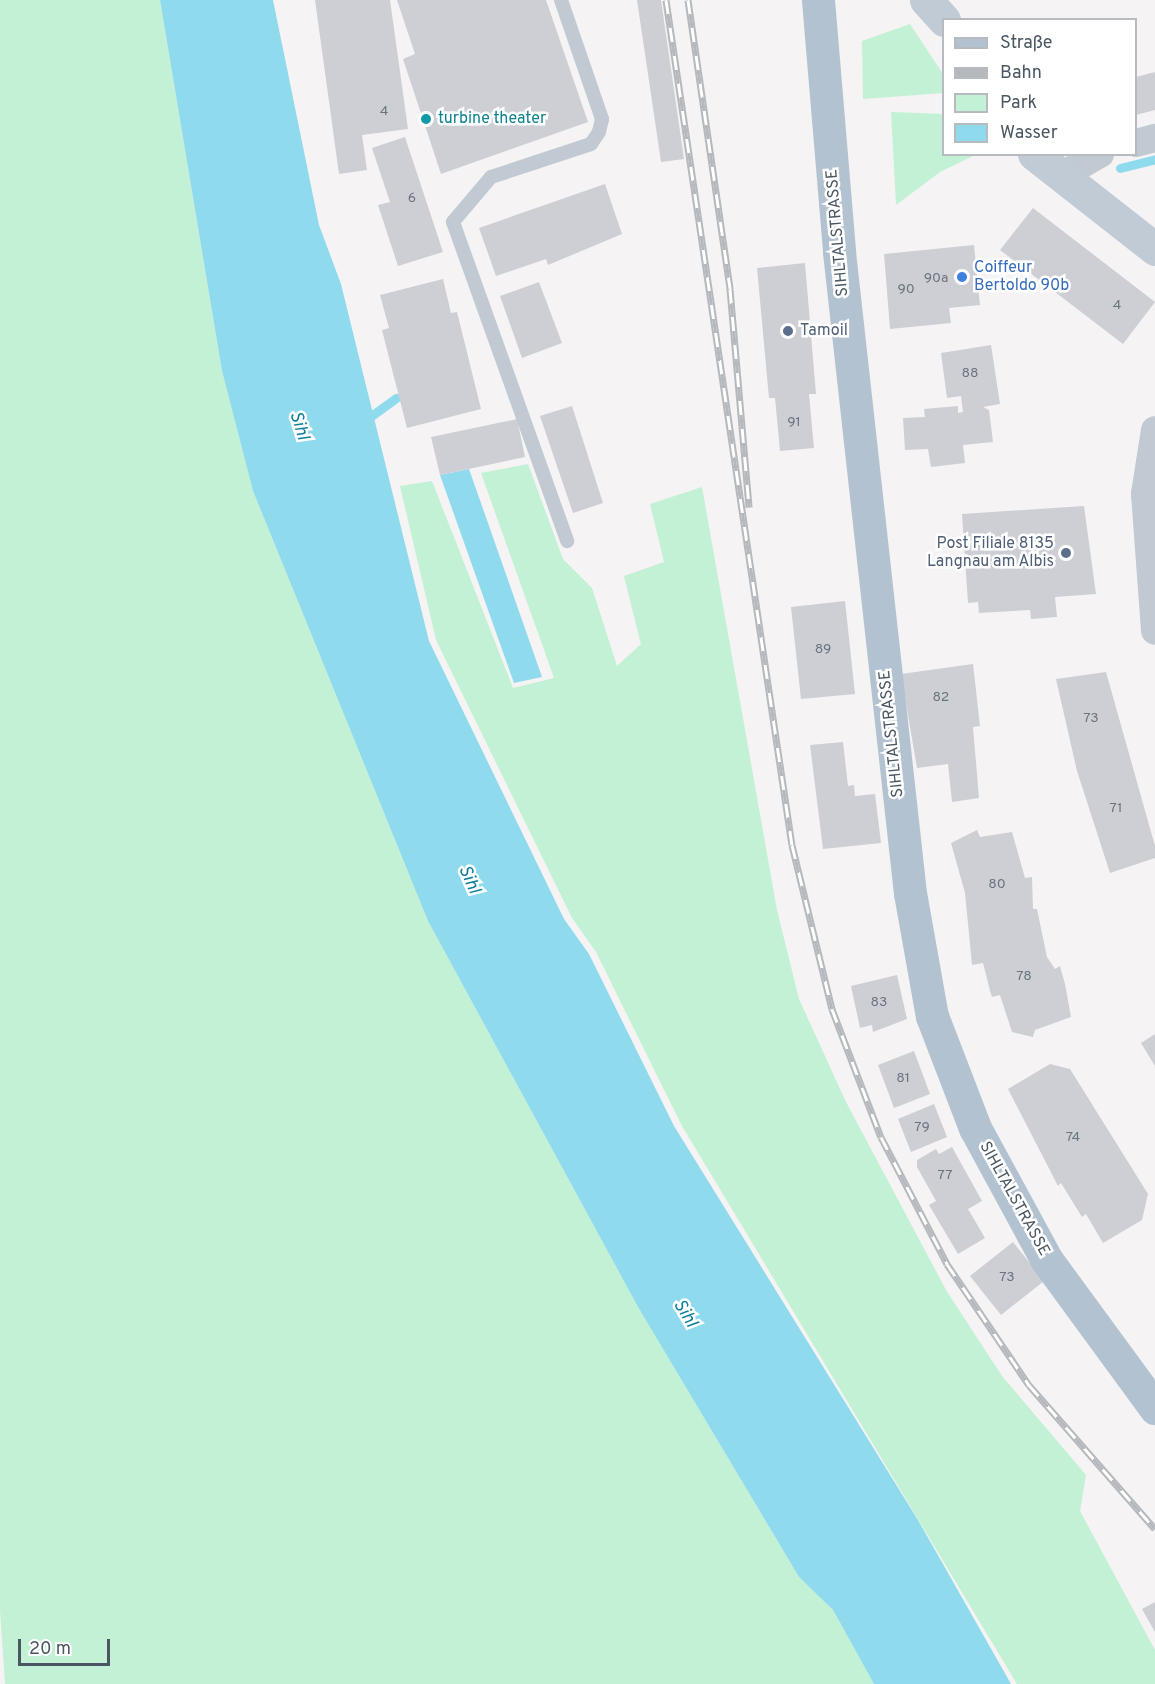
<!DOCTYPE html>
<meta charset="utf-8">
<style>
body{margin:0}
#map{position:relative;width:1155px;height:1684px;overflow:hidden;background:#f5f3f3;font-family:Overpass,sans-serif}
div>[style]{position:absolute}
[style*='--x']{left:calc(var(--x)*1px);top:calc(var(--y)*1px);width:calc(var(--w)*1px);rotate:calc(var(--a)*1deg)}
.green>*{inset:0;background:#c3f1d5}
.water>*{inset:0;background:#90daee}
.stream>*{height:9px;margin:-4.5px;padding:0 4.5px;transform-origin:4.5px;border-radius:4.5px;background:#90daee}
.building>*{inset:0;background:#cdcfd5}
.service>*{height:14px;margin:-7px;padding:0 7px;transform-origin:7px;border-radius:7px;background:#c1cad2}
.minor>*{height:28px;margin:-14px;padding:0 14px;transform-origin:14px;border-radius:14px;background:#c1cad2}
.secondary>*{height:33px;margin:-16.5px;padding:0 16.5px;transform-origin:16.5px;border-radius:16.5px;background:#c1cbd6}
.primary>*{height:33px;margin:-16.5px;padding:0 16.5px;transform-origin:16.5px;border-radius:16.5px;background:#b3c2d1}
.rail>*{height:7px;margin-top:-3.5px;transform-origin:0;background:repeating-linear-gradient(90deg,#fff 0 14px,#b5b8bd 0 28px);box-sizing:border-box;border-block:2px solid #b5b8bd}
.dots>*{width:16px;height:16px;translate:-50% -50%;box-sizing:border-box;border:3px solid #fff;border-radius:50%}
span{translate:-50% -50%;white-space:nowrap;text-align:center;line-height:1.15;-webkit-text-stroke:5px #fff;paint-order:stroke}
.number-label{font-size:14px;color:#6b747e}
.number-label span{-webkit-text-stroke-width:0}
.culture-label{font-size:16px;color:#0d838f}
.left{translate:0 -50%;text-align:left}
.street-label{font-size:16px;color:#4a5661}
.shop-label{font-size:16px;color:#366cbe}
.service-label{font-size:16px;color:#4e5e75}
.right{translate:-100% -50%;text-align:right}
.water-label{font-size:18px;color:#0c7c9b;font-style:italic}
.legend{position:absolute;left:942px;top:18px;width:195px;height:138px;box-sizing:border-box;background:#fff;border:2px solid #b7bbc0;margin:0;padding:8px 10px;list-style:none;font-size:18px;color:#4a5661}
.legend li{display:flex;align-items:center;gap:12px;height:30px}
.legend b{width:30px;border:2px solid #b7bbc0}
.scale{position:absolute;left:18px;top:1639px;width:92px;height:27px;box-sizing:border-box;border:3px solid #4a5661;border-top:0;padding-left:8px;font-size:18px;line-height:21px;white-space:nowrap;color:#4a5661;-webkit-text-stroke:4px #fff;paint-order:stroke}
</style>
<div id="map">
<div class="green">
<i style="clip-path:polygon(0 0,160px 0,222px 371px,253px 491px,428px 921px,638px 1307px,799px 1577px,833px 1610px,874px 1684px,5px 1684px,0 1610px)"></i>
<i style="clip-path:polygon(910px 24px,943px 74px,943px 93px,863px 99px,862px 41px)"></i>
<i style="clip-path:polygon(891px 112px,943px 114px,944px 154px,975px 155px,940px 172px,896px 205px)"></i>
<i style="clip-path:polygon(528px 464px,563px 559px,592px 588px,617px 666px,641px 644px,624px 576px,664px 562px,650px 504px,702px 487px,777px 910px,799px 999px,846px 1102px,946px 1290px,1002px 1376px,1086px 1475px,1080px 1511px,1155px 1650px,1155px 1684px,1017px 1684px,682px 1126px,596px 952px,572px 918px,436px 640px,400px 486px,432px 481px,513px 688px,554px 678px,481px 473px)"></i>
</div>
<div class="water">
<i style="clip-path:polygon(160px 0,273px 0,319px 225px,341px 284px,429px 641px,564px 919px,589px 954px,674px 1126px,918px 1520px,1011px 1684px,874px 1684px,833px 1610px,799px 1577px,638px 1307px,428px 921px,253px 491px,222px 371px)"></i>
<i style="clip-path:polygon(469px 469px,542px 677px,514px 683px,440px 475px)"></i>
</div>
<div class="stream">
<i style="--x:1120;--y:168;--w:36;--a:-14"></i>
<i style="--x:367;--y:419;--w:36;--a:-36"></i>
</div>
<div class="building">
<i style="clip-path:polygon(315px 0,390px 0,408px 129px,362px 135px,367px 170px,339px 174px)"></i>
<i style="clip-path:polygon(397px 0,546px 0,588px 122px,441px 174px,403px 59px,415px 54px)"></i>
<i style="clip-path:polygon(637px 0,661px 0,684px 159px,661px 162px)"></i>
<i style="clip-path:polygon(1155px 72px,1155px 110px,1136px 115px,1136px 77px)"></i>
<i style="clip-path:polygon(405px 137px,443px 252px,398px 266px,378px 205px,390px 202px,372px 148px)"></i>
<i style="clip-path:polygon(605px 184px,622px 234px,548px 265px,546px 259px,496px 276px,479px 228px)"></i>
<i style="clip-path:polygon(1033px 208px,1155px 302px,1123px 344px,1000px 250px)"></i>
<i style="clip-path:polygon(974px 245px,980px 305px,949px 308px,951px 323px,890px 329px,884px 254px)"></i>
<i style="clip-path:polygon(805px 263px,816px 394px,809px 394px,814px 448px,780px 451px,775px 398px,769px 398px,757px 268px)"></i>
<i style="clip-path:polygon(443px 279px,451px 313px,457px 312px,481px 409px,407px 428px,382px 330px,389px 328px,380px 295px)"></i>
<i style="clip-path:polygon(539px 282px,562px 343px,522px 358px,500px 296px)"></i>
<i style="clip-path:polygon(991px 345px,1000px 404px,983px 407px,989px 410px,993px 442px,963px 445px,965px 463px,931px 467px,928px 449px,905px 450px,903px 418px,925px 417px,924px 409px,958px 406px,958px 413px,963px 412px,961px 396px,947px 398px,941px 353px)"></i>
<i style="clip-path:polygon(572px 406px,603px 503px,573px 513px,540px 416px)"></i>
<i style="clip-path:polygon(517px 419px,525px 457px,440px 475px,431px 437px)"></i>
<i style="clip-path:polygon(1084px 506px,1096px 594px,1055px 597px,1057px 617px,1031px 619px,1030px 610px,979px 613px,978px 602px,968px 603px,962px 514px)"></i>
<i style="clip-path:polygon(845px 601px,855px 694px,801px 699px,791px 607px)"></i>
<i style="clip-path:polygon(973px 664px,980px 726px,973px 727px,979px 798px,952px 802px,948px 764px,917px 768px,901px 674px)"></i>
<i style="clip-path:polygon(1106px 672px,1155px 846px,1155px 858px,1110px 873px,1077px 771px,1056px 679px)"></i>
<i style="clip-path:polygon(843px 742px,848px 786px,854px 785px,855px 796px,875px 794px,881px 843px,823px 849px,810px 745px)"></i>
<i style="clip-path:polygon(977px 830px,980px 837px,1012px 832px,1025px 878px,1032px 877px,1033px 909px,1037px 909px,1047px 957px,1055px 969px,1060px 966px,1065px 984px,1071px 1017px,1035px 1030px,1033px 1037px,1012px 1032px,1000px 995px,992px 997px,990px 991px,983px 963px,972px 965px,965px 893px,951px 843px)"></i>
<i style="clip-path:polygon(897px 975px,907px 1019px,873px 1032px,872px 1025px,860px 1028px,851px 986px)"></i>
<i style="clip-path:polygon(1155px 1034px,1155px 1066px,1141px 1043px)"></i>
<i style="clip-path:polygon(914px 1051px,930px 1094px,894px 1108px,878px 1065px)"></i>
<i style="clip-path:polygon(1050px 1064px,1070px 1069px,1148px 1194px,1142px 1220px,1103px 1243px,1086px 1214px,1082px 1217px,1061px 1183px,1058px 1186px,1008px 1089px)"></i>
<i style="clip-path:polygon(934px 1104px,947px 1137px,911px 1152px,898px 1119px)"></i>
<i style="clip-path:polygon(952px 1147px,982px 1201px,968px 1209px,985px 1238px,958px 1254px,929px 1205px,936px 1201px,917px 1167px,917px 1160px,936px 1149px,939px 1154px)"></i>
<i style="clip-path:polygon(1013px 1242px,1044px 1281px,1001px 1315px,970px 1276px)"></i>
<i style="clip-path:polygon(1155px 1602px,1155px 1632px,1142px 1609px)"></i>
</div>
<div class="service">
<i style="--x:561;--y:0;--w:126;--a:71"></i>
<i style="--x:602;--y:119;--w:13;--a:103"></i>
<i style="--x:599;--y:132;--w:14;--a:124"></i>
<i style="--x:591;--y:144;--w:105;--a:161.7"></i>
<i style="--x:491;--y:177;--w:59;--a:130.2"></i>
<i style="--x:453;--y:222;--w:339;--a:70.3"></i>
</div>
<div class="minor">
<i style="--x:1136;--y:143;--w:20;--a:-15"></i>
<i style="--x:1061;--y:176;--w:45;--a:-29.4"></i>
<i style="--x:1155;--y:430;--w:65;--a:98.9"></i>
<i style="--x:1145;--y:494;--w:137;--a:85.8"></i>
</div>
<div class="secondary">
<i style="--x:926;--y:0;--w:27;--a:48"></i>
<i style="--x:1034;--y:154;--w:154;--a:38.1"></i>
</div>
<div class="primary">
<i style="--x:818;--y:0;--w:253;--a:85.2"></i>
<i style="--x:839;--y:252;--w:645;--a:83.68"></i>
<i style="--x:910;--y:893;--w:125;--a:79.9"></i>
<i style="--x:932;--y:1016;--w:120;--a:69"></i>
<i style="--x:975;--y:1128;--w:149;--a:61.5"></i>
<i style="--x:1046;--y:1259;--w:185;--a:53.8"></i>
</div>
<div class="rail">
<i style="--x:666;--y:0;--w:854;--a:81.52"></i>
<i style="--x:792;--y:845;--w:169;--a:76.3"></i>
<i style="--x:832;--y:1009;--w:137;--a:69.1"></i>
<i style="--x:881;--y:1137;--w:143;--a:62.5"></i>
<i style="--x:947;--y:1264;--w:146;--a:55.9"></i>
<i style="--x:1029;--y:1385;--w:191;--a:48.8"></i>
<i style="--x:688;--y:0;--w:292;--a:81.7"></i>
<i style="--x:730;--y:289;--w:219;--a:85"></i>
</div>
<div class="dots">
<i style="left:426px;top:119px;background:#0f9aa8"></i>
<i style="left:962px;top:277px;background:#3f7fe0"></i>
<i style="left:788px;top:331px;background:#5c6f8a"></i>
<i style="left:1066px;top:553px;background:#5c6f8a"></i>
</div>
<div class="number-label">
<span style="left:384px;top:112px">4</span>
<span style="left:412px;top:199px">6</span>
<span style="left:936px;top:279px">90a</span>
<span style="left:906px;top:290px">90</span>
<span style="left:1117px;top:306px">4</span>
<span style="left:970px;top:374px">88</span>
<span style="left:794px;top:423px">91</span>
<span style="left:823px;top:650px">89</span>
<span style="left:941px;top:698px">82</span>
<span style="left:1091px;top:719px">73</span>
<span style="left:1116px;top:809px">71</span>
<span style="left:997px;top:885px">80</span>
<span style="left:1024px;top:977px">78</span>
<span style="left:879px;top:1003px">83</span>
<span style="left:903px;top:1079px">81</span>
<span style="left:922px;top:1128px">79</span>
<span style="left:1073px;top:1138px">74</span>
<span style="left:945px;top:1176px">77</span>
<span style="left:1007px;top:1278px">73</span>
</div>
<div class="culture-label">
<span class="left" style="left:438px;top:119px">turbine theater</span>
</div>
<div class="street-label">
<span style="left:838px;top:233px;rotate:-95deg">SIHLTALSTRASSE</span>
<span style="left:892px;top:734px;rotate:-96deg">SIHLTALSTRASSE</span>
<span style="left:1014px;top:1199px;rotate:61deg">SIHLTALSTRASSE</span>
</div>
<div class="shop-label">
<span class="left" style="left:974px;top:277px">Coiffeur<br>Bertoldo 90b</span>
</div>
<div class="service-label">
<span class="left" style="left:800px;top:331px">Tamoil</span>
<span class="right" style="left:1054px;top:553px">Post Filiale 8135<br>Langnau am Albis</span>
</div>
<div class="water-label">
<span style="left:298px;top:426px;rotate:72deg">Sihl</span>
<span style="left:468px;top:880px;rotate:66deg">Sihl</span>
<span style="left:684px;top:1314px;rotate:59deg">Sihl</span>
</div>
<ul class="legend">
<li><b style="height:8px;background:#b3c2d1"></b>Straße</li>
<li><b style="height:8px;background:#b5b8bd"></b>Bahn</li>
<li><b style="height:16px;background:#c3f1d5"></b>Park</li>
<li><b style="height:16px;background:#90daee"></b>Wasser</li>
</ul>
<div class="scale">20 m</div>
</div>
